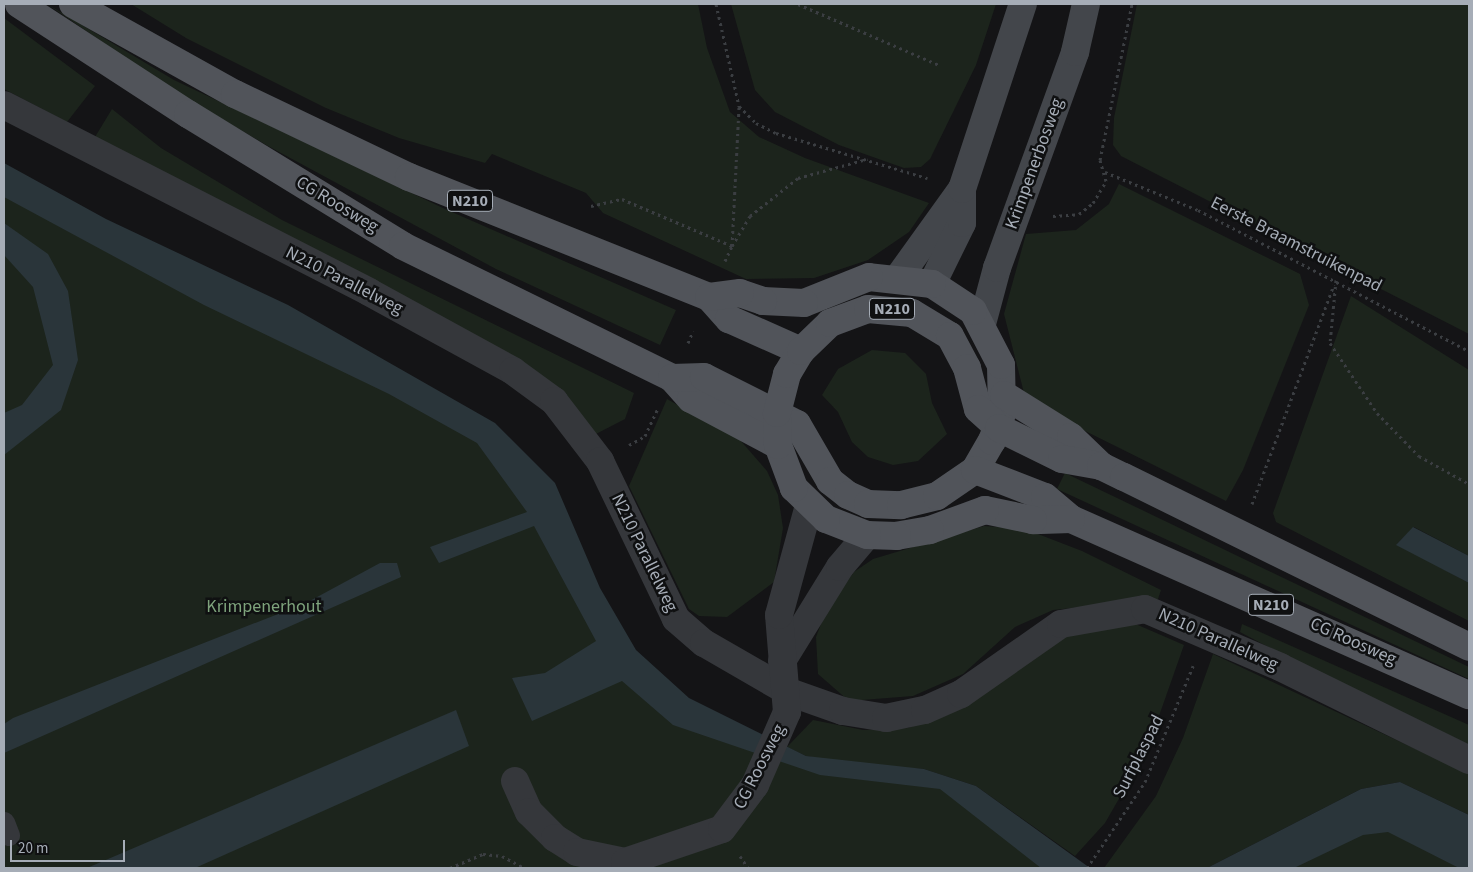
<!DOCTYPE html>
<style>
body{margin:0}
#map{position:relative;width:1473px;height:872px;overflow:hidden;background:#141416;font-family:"Source Sans 3",sans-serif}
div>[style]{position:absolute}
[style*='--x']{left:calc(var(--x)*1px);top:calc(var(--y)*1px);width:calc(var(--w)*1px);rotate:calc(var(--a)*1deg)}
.green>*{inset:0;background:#1c241c}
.water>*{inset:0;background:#2a353a}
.path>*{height:3px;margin-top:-1.5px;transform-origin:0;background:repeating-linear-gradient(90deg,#3b3e42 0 2.5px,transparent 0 6.5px)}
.lane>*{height:21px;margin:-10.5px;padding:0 10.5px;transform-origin:10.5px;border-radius:10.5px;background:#35373b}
.street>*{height:28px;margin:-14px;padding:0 14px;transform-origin:14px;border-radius:14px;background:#35373b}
.secondary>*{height:28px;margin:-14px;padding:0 14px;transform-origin:14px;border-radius:14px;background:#43464b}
.primary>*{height:28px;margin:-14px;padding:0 14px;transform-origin:14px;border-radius:14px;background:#51545a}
span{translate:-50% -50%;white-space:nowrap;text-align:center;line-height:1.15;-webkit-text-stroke:5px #0f1011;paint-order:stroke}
.shield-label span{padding:1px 4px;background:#0f1011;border:1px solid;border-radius:4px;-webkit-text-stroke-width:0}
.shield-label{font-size:16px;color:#a6adb7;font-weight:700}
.street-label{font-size:18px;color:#a6adb7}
.park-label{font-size:18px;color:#7ea37c}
.frame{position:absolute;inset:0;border:5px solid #a6adb7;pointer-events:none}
.scale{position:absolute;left:10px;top:840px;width:115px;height:22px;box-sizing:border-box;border:2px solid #a6adb7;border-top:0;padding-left:6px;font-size:15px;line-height:18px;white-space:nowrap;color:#a6adb7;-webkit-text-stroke:4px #0f1011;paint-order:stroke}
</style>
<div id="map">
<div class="green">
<i style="clip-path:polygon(47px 4px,174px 80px,445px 209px,676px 310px,660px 345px,496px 269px,268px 146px,171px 89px)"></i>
<i style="clip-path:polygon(131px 4px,698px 4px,707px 48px,730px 112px,759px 137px,805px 158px,929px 203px,909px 232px,868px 260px,814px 278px,746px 279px,603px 213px,586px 193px,492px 154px,485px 163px,399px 138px,326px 108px,186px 38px)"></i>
<i style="clip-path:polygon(731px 4px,996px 4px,976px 65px,930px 159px,921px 167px,904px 168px,839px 145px,775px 112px,755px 90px)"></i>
<i style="clip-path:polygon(1137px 4px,1469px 4px,1469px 334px,1121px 156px,1113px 145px,1114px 118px)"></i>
<i style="clip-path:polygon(4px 18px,95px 86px,67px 122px,4px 89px)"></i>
<i style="clip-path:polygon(112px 109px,161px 148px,282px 220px,634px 393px,625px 419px,592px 436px,562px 402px,92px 142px)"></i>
<i style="clip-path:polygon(4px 172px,422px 396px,529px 476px,634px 677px,825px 767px,937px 782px,1063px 868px,4px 868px)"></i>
<i style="clip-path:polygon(1119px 184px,1300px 274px,1309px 305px,1243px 470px,1226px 501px,1051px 414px,1024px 393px,1004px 314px,1026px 234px,1076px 230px,1109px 204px)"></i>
<i style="clip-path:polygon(1351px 296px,1469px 370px,1469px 556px,1414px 527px,1397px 544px,1469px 583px,1469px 621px,1276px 522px,1273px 513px)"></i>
<i style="clip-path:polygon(872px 350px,905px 353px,926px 374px,932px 403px,947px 434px,918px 461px,893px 465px,868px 457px,852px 442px,838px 412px,822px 395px,838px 369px)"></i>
<i style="clip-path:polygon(667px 399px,740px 440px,767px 471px,778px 495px,783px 528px,774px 582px,727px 617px,699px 616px,689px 609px,629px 486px)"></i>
<i style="clip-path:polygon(1065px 473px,1469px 667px,1469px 679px,1057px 489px)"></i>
<i style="clip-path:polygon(984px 526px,1025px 529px,1082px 551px,1161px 590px,1158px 599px,1053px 610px,1015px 627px,963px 674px,913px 696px,849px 701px,818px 674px,816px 637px,828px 606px,854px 572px,873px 559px)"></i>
<i style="clip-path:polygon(1124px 619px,1184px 645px,1147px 750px,1105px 823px,1075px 856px,976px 786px,924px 769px,849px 764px,806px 756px,787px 747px,813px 720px,863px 730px,908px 728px,949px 712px,1063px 631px)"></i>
<i style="clip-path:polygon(1242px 624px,1469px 725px,1469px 753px,1240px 632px)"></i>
<i style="clip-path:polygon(1213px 654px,1469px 774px,1469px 815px,1400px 782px,1361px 789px,1207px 868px,1104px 868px,1156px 796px,1183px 738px)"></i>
<i style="clip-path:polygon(1388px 811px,1469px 868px,1265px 868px)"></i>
</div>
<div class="water">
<i style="clip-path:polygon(4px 163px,106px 219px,288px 305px,495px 423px,555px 483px,600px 588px,636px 650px,689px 698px,806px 756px,924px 769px,976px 786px,1090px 868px,1041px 868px,940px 789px,820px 775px,673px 725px,622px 681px,532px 721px,512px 678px,545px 673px,596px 641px,534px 526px,439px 563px,430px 547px,527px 512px,477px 443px,389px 394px,204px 305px,4px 197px)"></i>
<i style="clip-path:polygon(4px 223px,48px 254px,68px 291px,78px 360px,61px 410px,4px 455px,4px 413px,22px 405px,53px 365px,33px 287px,4px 255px)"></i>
<i style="clip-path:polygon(1413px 527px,1469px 556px,1469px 583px,1396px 545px)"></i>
<i style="clip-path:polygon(380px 563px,397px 563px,401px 577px,4px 753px,4px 724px,13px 718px,306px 603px)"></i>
<i style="clip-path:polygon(456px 710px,469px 746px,195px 868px,87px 868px)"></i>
<i style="clip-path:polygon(1400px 782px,1469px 815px,1469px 868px,1459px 868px,1388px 832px,1363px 835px,1294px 868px,1207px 868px,1361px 789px)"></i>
</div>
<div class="path">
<i style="--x:716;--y:4;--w:105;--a:77.3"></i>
<i style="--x:739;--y:106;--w:24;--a:45"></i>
<i style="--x:756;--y:123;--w:22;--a:27"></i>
<i style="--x:776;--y:133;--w:158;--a:16.6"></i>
<i style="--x:798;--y:4;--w:154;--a:23.4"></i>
<i style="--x:1105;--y:172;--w:100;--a:22.2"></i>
<i style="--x:1198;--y:210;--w:305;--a:27.5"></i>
<i style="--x:591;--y:206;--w:32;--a:-13"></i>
<i style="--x:622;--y:199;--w:120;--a:23.1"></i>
<i style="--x:732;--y:246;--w:35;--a:-59"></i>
<i style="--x:750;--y:216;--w:61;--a:-38.4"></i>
<i style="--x:798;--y:178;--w:72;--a:-15.4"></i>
<i style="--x:1053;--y:216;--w:26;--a:-4"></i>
<i style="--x:1079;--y:214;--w:18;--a:-38"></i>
<i style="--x:1093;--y:203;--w:26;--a:-59"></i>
<i style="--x:1106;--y:181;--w:22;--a:-106"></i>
<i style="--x:1100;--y:160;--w:159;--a:-78.4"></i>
<i style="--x:725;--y:261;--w:17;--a:-65"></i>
<i style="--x:732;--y:246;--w:139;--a:-87.1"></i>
<i style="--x:1336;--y:280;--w:63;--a:95.4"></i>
<i style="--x:1330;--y:343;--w:84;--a:56.1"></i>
<i style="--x:1377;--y:413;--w:60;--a:45.7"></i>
<i style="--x:1419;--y:456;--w:57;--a:29.2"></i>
<i style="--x:688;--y:343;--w:13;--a:-67"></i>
<i style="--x:629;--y:445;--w:18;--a:-29"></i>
<i style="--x:645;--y:436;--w:29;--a:-65"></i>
<i style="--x:1252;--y:504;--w:234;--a:-69.5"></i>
<i style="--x:740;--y:856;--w:14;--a:56"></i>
<i style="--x:450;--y:868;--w:36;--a:-23"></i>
<i style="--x:483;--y:854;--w:19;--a:6"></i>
<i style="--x:502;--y:856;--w:26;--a:28"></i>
<i style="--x:1087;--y:868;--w:104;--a:-56"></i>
<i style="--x:1145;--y:782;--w:126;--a:-67.5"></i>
</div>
<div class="lane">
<i style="--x:4;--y:822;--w:14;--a:69"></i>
</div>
<div class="street">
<i style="--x:4;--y:105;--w:410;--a:27.1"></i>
<i style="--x:369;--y:292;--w:164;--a:28.7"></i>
<i style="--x:513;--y:371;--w:51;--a:36.2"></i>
<i style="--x:554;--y:401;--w:76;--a:52.5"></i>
<i style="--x:600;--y:461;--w:175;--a:64.3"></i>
<i style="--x:676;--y:619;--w:37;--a:41"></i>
<i style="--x:704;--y:643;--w:98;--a:30"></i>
<i style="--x:789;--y:692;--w:57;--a:19.4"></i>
<i style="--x:843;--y:711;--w:44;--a:9.2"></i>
<i style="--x:886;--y:718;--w:40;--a:-12"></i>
<i style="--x:925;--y:710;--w:39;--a:-24"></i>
<i style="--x:961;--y:694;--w:122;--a:-35"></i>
<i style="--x:1061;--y:624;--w:85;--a:-10.1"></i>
<i style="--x:1145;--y:609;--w:147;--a:23.2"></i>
<i style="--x:1280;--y:667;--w:211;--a:26.2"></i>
<i style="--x:782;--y:661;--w:110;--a:-58.3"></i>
<i style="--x:840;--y:567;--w:42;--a:-49.8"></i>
<i style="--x:515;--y:781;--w:34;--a:66"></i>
<i style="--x:529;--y:812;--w:37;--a:45"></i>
<i style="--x:555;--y:838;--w:26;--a:32"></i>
<i style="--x:577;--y:852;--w:49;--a:11.8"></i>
<i style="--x:625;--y:862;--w:102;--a:-18.8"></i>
<i style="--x:722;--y:829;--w:55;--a:-53.1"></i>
<i style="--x:755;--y:785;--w:80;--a:-66.3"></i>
<i style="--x:787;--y:712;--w:97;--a:-94.7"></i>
<i style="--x:779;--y:615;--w:114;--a:-74.7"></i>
</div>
<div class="secondary">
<i style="--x:898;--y:278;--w:110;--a:-54.3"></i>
<i style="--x:932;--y:284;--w:68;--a:-63.8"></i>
<i style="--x:962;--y:223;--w:34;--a:-90"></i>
<i style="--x:962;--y:189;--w:195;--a:-71.8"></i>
<i style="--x:982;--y:324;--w:58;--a:-75"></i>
<i style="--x:997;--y:268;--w:230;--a:-70.1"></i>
<i style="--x:1075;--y:52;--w:49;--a:-77.1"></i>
</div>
<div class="primary">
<i style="--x:19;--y:4;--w:202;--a:33.1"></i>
<i style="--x:188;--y:114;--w:252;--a:31.5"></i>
<i style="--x:403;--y:246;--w:300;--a:26.1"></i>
<i style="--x:672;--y:378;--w:28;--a:48"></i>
<i style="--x:691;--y:399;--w:98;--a:27.9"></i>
<i style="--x:73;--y:4;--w:185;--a:29.1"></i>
<i style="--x:235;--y:94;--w:193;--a:25.5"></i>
<i style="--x:409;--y:177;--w:323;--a:21.8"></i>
<i style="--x:709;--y:297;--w:30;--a:48"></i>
<i style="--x:729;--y:319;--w:79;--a:24"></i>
<i style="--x:672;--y:378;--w:32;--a:-2"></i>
<i style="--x:704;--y:377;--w:104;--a:26.8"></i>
<i style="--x:797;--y:424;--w:66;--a:59.9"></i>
<i style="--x:830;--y:481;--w:23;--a:38"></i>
<i style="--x:848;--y:495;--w:22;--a:24"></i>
<i style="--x:868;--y:504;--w:33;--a:2"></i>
<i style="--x:901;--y:505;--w:37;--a:-14"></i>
<i style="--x:937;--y:496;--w:46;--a:-34.4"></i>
<i style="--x:975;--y:470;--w:34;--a:-60"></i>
<i style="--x:992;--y:441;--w:30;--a:-70"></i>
<i style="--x:1002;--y:413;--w:48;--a:-91.2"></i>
<i style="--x:1001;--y:365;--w:61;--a:-117.4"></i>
<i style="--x:973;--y:311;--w:49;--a:-146.6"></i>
<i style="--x:932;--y:284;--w:63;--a:-173.7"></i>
<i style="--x:869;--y:277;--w:70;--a:158.2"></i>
<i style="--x:804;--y:303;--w:41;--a:-177.2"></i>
<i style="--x:763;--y:301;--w:24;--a:-161"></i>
<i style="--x:740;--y:293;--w:31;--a:173"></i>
<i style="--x:1004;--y:395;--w:79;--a:32.1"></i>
<i style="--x:1071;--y:437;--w:42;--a:44"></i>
<i style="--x:975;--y:470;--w:75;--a:21.1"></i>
<i style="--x:1045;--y:497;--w:34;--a:40"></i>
<i style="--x:1071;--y:519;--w:435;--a:23.9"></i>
<i style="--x:1071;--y:519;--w:38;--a:178"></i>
<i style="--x:1033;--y:520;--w:49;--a:-168.2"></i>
<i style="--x:985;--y:510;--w:59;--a:160"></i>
<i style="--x:930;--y:530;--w:34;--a:170"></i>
<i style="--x:897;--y:536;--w:30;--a:-178"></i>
<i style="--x:867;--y:535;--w:44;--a:-158.7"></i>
<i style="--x:826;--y:519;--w:45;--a:-135.9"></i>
<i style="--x:794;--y:488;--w:46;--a:-110.4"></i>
<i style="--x:778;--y:445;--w:32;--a:-92"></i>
<i style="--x:777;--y:413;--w:40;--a:-75.6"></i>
<i style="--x:787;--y:374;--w:27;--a:-59"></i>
<i style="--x:801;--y:351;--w:40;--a:-44"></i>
<i style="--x:830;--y:323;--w:40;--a:-20.2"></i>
<i style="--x:868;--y:309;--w:44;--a:5.2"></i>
<i style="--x:912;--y:313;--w:44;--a:31.2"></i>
<i style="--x:950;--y:336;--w:36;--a:62"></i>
<i style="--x:967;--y:368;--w:42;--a:75"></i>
<i style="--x:978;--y:409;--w:28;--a:42"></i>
<i style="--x:999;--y:428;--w:70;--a:26.2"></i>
<i style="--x:1062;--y:459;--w:40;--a:10"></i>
<i style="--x:1101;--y:466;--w:25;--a:26"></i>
<i style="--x:1124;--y:477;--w:385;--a:26.2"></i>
</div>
<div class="shield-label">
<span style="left:470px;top:201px">N210</span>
<span style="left:892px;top:309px">N210</span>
<span style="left:1271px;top:605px">N210</span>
</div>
<div class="street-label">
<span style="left:1035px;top:164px;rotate:-70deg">Krimpenerbosweg</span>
<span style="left:337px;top:205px;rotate:31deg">CG Roosweg</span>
<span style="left:1296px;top:245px;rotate:27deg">Eerste Braamstruikenpad</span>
<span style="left:344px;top:281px;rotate:27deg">N210 Parallelweg</span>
<span style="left:644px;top:553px;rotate:64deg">N210 Parallelweg</span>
<span style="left:1218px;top:640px;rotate:24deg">N210 Parallelweg</span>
<span style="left:1353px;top:642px;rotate:24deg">CG Roosweg</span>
<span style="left:1139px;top:757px;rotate:-63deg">Surfplaspad</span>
<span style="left:760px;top:767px;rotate:-63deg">CG Roosweg</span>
</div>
<div class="park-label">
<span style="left:264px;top:607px">Krimpenerhout</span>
</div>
<div class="frame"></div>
<div class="scale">20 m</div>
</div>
